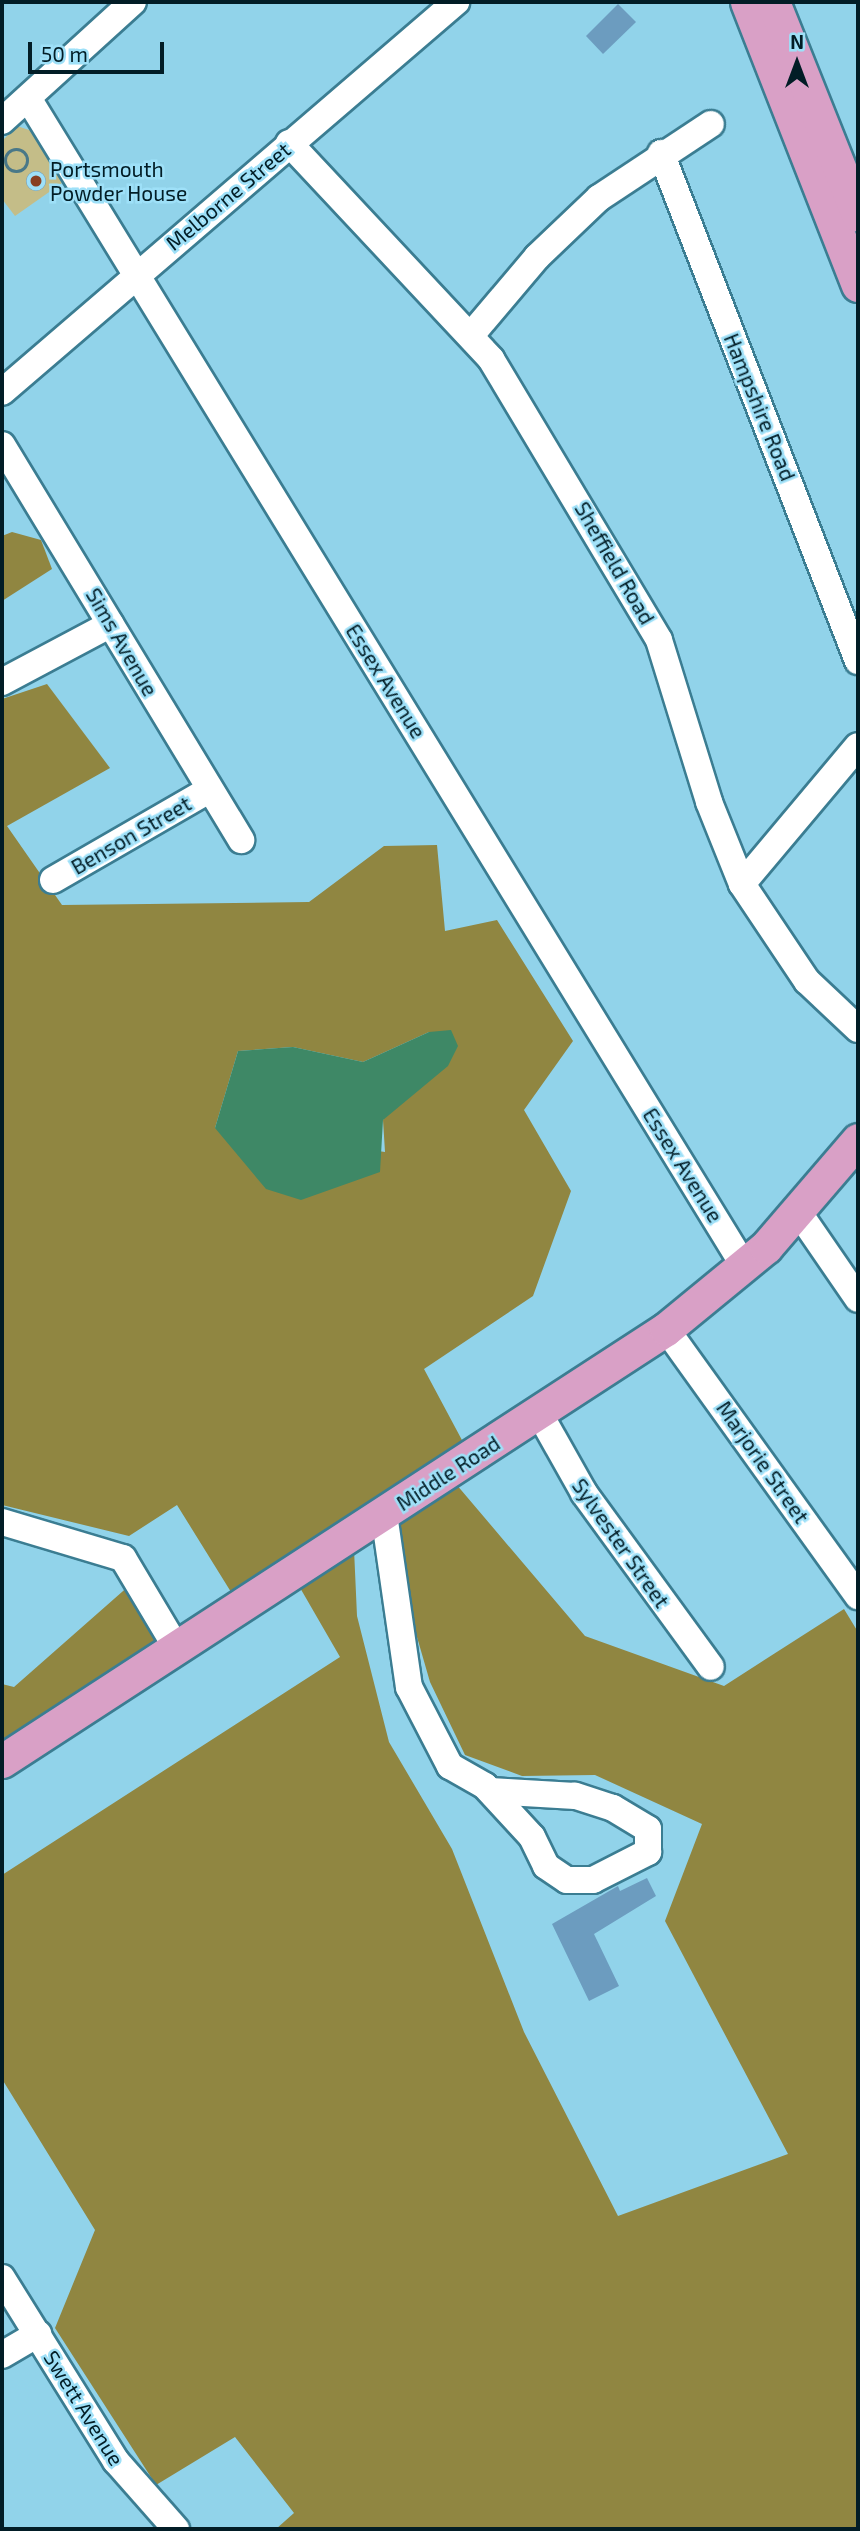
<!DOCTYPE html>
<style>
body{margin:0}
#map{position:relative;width:860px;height:2531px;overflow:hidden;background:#91d3ea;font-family:"Exo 2",sans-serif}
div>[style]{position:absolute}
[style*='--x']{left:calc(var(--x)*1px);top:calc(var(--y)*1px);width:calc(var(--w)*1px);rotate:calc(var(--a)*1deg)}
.green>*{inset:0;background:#c4bd88}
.forest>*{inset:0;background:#908641}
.water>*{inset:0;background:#3e8866}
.building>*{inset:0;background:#6c9cbf}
.round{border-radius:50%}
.path>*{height:3.5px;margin-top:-1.75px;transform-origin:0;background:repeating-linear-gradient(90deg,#497888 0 3.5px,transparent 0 8.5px)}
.path>.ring{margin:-1.75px;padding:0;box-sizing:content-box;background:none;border:3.5px solid #497888;border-radius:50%}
.roads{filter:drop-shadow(2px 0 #3b7d92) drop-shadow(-2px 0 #3b7d92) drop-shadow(0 2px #3b7d92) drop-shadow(0 -2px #3b7d92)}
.minor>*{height:26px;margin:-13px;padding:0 13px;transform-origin:13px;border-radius:13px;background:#fff}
.major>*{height:33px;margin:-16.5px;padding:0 16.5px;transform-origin:16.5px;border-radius:16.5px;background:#d9a0c6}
.dots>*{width:19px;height:19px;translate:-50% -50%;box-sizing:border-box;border:4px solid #9ee0f8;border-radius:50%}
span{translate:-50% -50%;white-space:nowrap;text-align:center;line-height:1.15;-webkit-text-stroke:5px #9ee0f8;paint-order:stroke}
.poi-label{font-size:21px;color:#021d26}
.left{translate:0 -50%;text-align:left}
.street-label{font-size:21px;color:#021d26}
.frame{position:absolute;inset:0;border:4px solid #021d26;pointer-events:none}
.north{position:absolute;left:762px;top:28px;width:70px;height:70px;-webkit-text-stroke:5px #9ee0f8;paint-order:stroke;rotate:0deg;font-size:19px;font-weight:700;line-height:28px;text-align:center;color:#021d26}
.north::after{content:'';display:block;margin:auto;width:24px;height:32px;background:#021d26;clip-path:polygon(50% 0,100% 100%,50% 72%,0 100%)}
.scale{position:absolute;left:28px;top:42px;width:136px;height:32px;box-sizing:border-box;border:4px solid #021d26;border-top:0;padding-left:9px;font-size:21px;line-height:24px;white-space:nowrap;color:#021d26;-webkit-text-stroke:5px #9ee0f8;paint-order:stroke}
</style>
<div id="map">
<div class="green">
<i style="clip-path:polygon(17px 126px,32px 131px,62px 183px,15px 216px,2px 199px,2px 141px)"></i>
</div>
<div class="forest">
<i style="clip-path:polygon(12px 532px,41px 540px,52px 569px,2px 601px,2px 536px)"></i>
<i style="clip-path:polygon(evenodd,47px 684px,110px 768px,7px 826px,62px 905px,309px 902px,384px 846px,437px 845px,445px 931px,497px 920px,573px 1041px,524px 1110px,571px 1191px,533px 1296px,424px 1369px,463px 1442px,231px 1592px,177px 1505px,129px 1536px,2px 1505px,2px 699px,47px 684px,429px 1032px,383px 1120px,385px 1152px,215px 1128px,238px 1051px,293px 1047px,363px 1062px,429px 1032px)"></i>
<i style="clip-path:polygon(456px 1484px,585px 1636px,724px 1686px,844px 1609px,858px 1632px,858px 2529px,276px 2529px,294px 2513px,235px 2437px,156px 2485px,55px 2328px,95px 2230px,2px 2079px,2px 1875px,340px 1657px,299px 1586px,354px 1549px,357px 1616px,389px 1742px,452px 1849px,524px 2032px,618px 2216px,788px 2154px,665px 1921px,702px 1824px,595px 1775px,522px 1776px,465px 1755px,430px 1682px,406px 1599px,400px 1522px)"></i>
<i style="clip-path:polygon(131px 1584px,176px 1628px,2px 1741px,2px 1684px,14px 1687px)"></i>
</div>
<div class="water">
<i style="clip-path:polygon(451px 1030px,458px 1046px,448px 1066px,383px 1120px,380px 1172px,301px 1200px,266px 1189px,215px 1128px,238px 1051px,293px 1047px,363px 1062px,429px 1032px)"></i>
</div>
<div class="building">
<i style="clip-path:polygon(618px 4px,636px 22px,603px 54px,586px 36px)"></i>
<i class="round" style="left:26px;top:171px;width:20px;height:20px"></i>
<i style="clip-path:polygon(647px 1878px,656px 1896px,594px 1934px,619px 1986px,589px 2001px,552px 1924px,618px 1886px,620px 1891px)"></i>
</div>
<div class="path">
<i class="ring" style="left:6px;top:150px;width:18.5px;height:18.5px"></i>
</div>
<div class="roads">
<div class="minor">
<i style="--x:28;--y:98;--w:1370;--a:58.49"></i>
<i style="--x:2;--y:121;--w:177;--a:-42.3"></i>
<i style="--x:289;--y:143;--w:296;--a:46.9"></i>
<i style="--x:491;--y:359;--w:327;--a:59.1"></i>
<i style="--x:659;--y:640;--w:170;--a:72.8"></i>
<i style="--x:709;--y:802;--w:88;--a:68.1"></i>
<i style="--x:742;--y:884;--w:117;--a:56.2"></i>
<i style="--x:807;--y:981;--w:70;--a:43.3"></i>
<i style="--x:661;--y:153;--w:545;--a:68.8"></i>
<i style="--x:472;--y:334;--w:101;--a:-49.8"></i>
<i style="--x:537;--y:257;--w:86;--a:-43.6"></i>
<i style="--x:599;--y:198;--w:134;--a:-33.5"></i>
<i style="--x:2;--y:392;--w:599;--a:-40.66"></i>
<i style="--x:2;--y:445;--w:462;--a:58.8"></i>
<i style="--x:2;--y:682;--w:123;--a:-28"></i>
<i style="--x:53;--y:880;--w:180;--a:-30"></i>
<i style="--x:742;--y:884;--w:180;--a:-50"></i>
<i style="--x:799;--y:1213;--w:104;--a:55.5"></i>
<i style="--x:666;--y:1329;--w:329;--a:54.3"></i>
<i style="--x:539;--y:1413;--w:92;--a:60.6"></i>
<i style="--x:584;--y:1493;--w:215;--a:53.9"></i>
<i style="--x:384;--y:1514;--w:175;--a:81.8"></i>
<i style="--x:409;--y:1687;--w:89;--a:62.6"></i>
<i style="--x:450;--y:1766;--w:40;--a:29.7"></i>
<i style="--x:485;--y:1786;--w:69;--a:47.3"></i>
<i style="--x:532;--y:1837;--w:32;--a:64"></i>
<i style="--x:546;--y:1866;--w:25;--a:34"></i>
<i style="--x:567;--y:1880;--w:26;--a:0"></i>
<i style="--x:593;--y:1880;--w:62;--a:-27"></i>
<i style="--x:648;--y:1852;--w:23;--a:-90"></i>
<i style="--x:648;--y:1829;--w:41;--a:-149"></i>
<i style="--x:613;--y:1808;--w:40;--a:-162"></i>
<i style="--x:575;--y:1796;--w:85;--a:-176.6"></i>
<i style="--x:2;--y:1522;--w:126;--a:16.6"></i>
<i style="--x:123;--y:1558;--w:104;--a:59.2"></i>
<i style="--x:2;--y:2278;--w:216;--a:58.1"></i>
<i style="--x:116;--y:2461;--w:91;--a:48.6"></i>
<i style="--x:2;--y:2355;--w:42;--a:-30.3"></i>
</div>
<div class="major">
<i style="--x:747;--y:2;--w:304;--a:68.6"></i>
<i style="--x:773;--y:2;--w:229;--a:68.2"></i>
<i style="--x:2;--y:1761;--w:792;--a:-33.05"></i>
<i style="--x:666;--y:1329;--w:129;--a:-39.4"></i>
<i style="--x:766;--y:1247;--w:141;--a:-49.3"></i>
</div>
</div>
<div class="dots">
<i style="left:36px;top:181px;background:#884022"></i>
</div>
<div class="poi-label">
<span class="left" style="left:50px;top:181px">Portsmouth<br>Powder House</span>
</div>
<div class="street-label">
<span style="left:228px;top:196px;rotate:-40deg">Melborne Street</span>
<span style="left:760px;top:407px;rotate:68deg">Hampshire Road</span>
<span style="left:615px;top:563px;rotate:60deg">Sheffield Road</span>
<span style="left:122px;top:642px;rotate:60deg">Sims Avenue</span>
<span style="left:386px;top:681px;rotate:58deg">Essex Avenue</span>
<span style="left:131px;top:835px;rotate:-30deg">Benson Street</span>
<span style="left:683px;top:1165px;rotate:58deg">Essex Avenue</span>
<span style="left:763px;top:1462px;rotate:55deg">Marjorie Street</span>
<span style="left:448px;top:1473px;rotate:-33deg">Middle Road</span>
<span style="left:621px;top:1543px;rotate:55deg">Sylvester Street</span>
<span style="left:84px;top:2408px;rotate:58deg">Swett Avenue</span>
</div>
<div class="frame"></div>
<div class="north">N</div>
<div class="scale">50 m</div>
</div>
